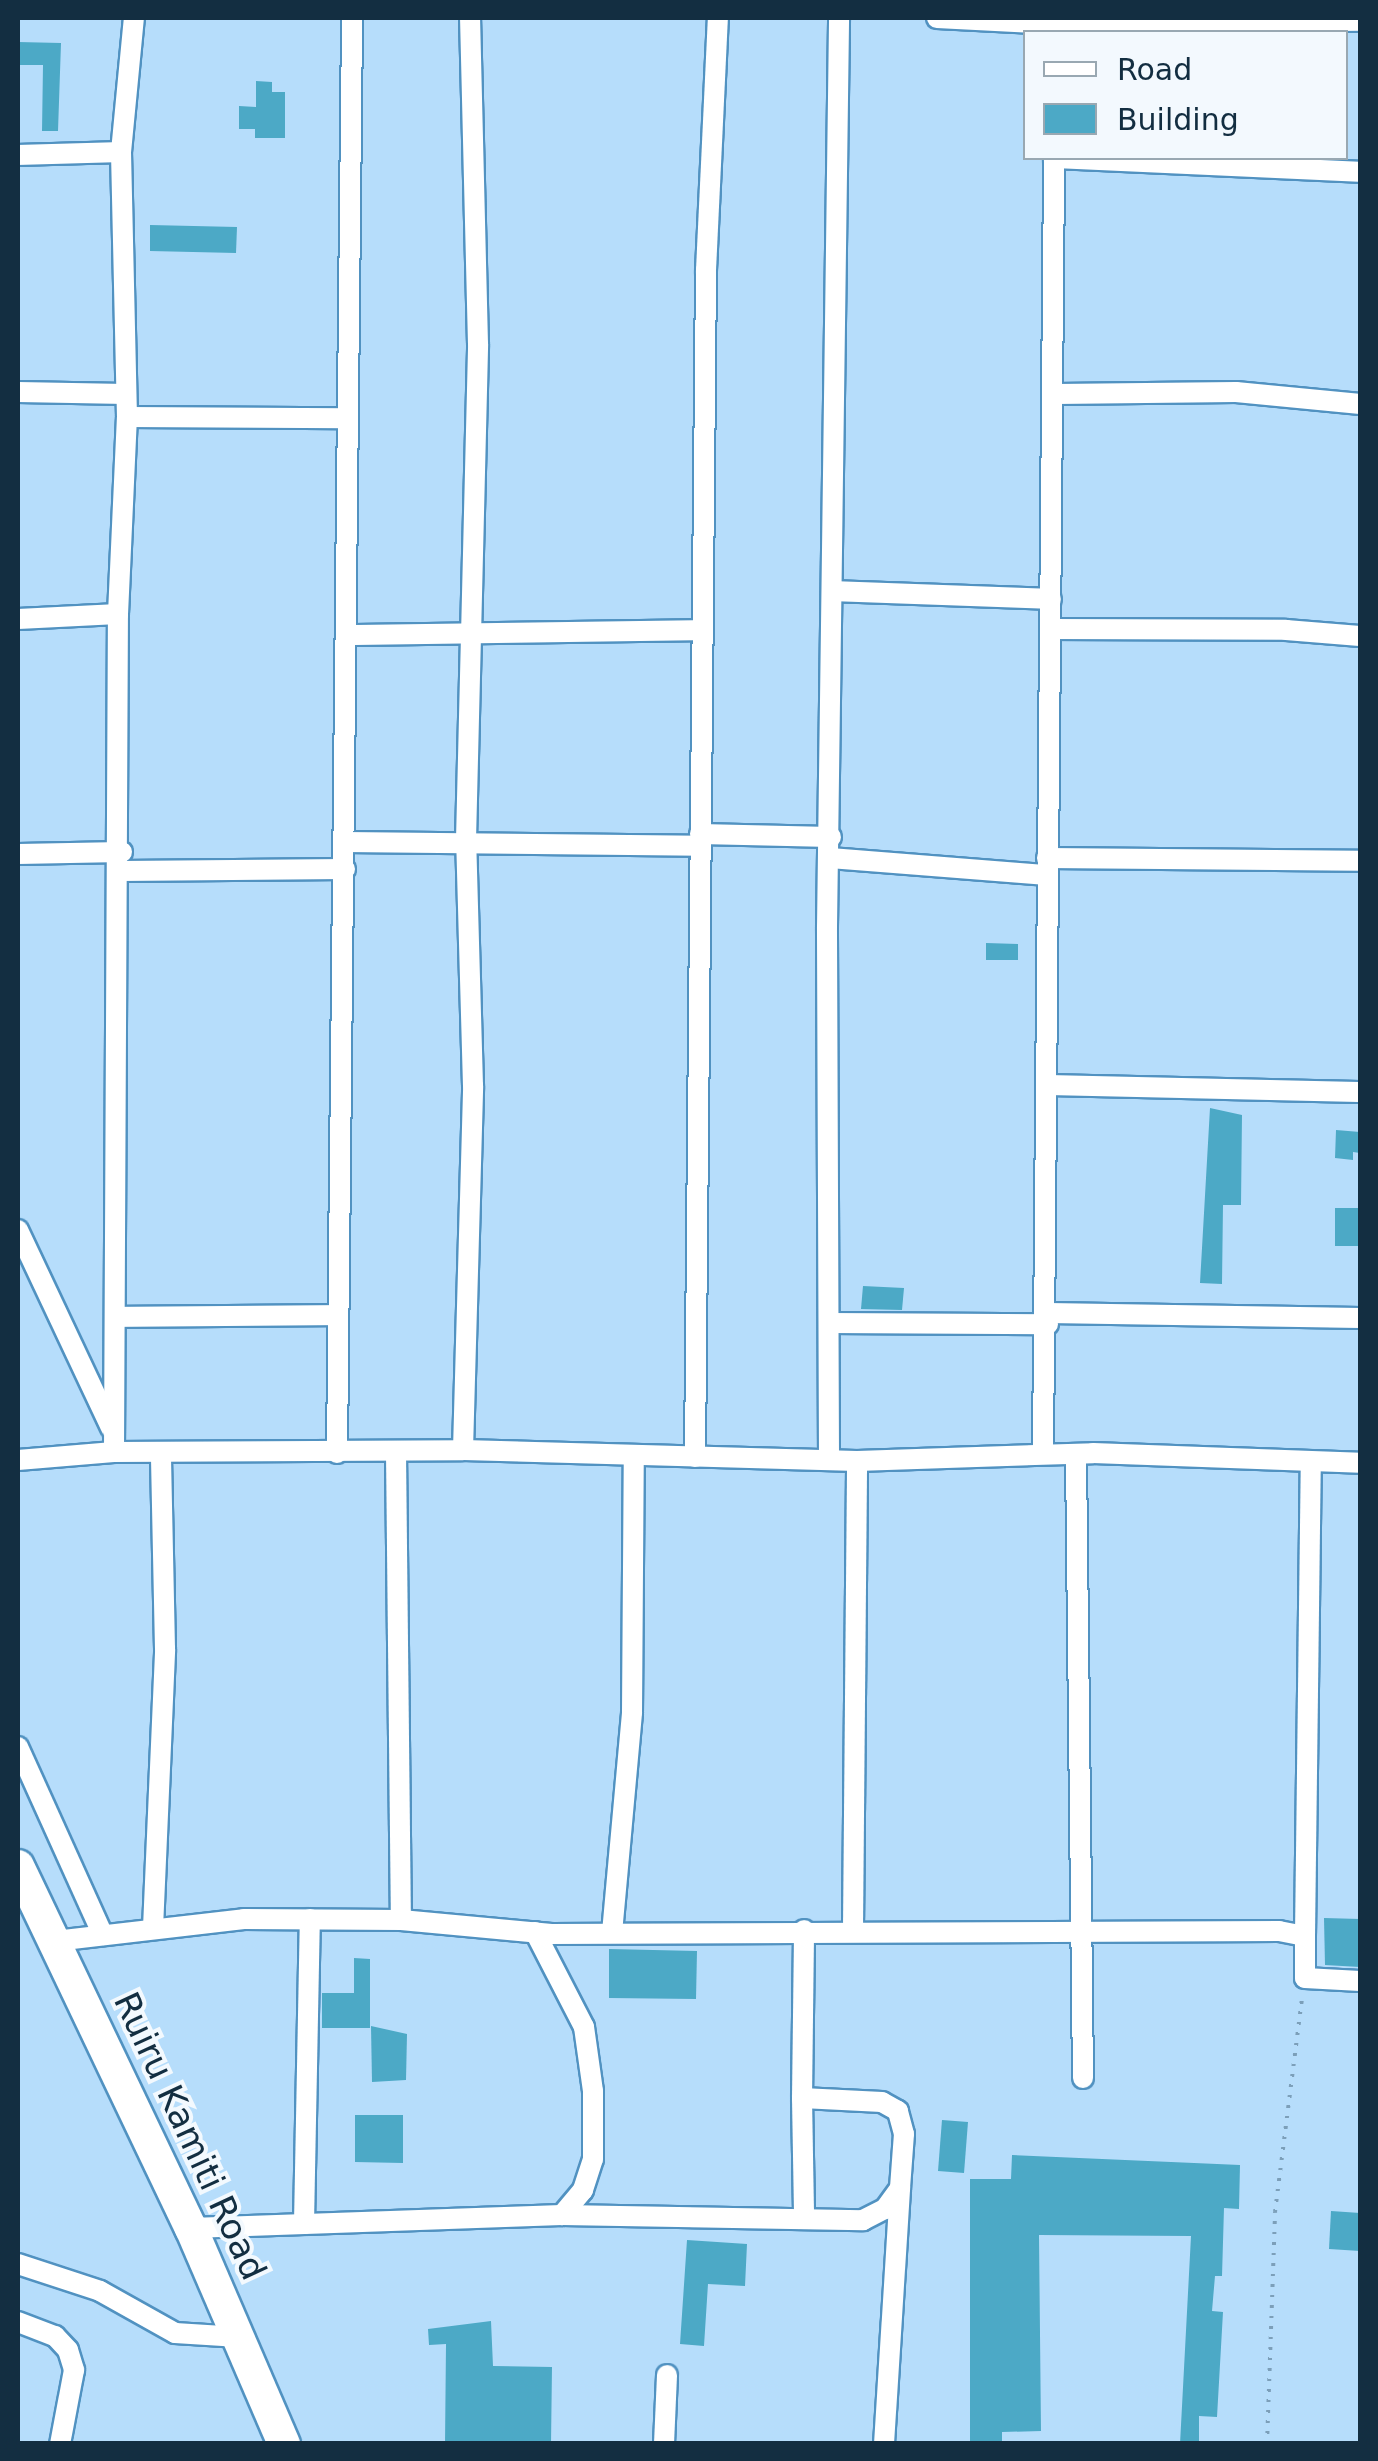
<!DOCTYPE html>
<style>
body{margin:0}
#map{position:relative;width:1378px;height:2461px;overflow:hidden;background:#b6ddfb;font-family:"DejaVu Sans",sans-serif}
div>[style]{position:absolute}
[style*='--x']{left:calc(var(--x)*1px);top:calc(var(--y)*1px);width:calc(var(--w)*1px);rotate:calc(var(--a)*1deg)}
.building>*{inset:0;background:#4ca9c6}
.path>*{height:4px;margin-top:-2px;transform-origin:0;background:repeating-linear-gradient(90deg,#7c9fb9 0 2.5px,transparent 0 10.5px)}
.roads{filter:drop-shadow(2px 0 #5192c1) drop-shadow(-2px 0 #5192c1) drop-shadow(0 2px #5192c1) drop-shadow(0 -2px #5192c1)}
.minor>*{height:20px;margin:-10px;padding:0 10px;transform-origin:10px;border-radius:10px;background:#fff}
.primary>*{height:32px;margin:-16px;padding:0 16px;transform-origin:16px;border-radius:16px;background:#fff}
span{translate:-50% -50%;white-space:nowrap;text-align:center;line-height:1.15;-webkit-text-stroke:8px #f3f9fe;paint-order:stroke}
.street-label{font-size:35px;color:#132e41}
.frame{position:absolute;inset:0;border:20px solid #132e41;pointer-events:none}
.legend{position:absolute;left:1023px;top:30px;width:325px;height:130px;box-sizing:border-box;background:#f3f9fe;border:2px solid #99a8b2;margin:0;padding:12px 18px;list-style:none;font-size:30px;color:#132e41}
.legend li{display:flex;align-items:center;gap:20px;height:50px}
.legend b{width:50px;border:2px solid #99a8b2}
</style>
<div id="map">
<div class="building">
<i style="clip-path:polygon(18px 42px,61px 43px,58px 131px,42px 131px,43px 65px,18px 65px)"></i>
<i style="clip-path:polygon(256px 81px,272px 82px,272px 92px,285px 92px,285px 138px,255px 138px,255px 129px,239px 129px,239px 106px,256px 107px)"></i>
<i style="clip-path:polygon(150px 225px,237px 227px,236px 253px,150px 251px)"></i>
<i style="clip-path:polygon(986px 943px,1018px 944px,1018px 960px,986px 960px)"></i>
<i style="clip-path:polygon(1210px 1108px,1242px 1115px,1241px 1205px,1223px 1205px,1222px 1284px,1200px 1283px)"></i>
<i style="clip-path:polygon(1336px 1130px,1360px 1132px,1360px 1153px,1353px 1152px,1353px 1160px,1335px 1158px)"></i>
<i style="clip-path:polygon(1335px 1208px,1360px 1208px,1360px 1246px,1335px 1246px)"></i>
<i style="clip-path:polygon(863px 1286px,904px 1288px,902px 1310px,861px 1309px)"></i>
<i style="clip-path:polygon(1324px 1918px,1360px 1919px,1360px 1967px,1325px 1965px)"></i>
<i style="clip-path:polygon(609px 1949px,697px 1951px,696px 1999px,609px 1998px)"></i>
<i style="clip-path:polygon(354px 1958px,370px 1959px,370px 2028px,322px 2028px,322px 1993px,354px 1993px)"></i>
<i style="clip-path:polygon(371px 2026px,407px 2034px,406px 2080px,372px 2082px)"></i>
<i style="clip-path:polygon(355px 2115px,403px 2115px,403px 2163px,355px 2162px)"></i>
<i style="clip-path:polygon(942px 2120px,968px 2122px,964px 2173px,938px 2171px)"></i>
<i style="clip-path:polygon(1012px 2155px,1240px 2165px,1239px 2209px,1224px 2208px,1222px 2276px,1215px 2276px,1212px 2311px,1223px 2312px,1217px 2417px,1199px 2416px,1199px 2444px,1180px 2444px,1191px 2236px,1039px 2235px,1041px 2431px,1002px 2432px,1002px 2444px,970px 2444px,970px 2179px,1011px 2179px)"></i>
<i style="clip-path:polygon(1331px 2211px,1360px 2213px,1360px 2251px,1329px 2249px)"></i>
<i style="clip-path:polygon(687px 2240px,747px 2244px,745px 2286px,708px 2284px,704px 2346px,680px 2344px)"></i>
<i style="clip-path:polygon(491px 2321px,493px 2366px,552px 2367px,551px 2444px,445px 2444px,446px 2344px,429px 2345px,428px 2329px)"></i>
</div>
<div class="path">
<i style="--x:1267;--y:2444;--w:232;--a:-88"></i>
<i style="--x:1275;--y:2212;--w:216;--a:-82.8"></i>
</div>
<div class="roads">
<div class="minor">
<i style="--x:937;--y:18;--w:117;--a:2.9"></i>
<i style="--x:1054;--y:24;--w:306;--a:-0.6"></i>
<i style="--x:18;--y:155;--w:103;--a:-1.7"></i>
<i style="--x:1054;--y:158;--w:306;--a:2.6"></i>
<i style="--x:18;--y:392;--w:108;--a:1.1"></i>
<i style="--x:1056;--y:394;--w:180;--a:-0.6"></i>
<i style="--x:1236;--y:392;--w:125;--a:5.5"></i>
<i style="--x:127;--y:417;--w:220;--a:0.3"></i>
<i style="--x:834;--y:591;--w:217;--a:2.1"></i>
<i style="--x:18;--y:619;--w:100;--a:-2.9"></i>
<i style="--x:1051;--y:629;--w:235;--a:0.2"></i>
<i style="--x:1286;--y:630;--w:74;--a:4.6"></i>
<i style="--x:347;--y:635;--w:354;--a:-0.8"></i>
<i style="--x:700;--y:834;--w:131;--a:1.3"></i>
<i style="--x:345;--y:842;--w:355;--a:0.6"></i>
<i style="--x:18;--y:854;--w:104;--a:-1.1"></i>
<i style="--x:830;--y:858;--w:218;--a:4.5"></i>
<i style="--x:1047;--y:858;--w:313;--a:0.5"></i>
<i style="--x:121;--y:871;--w:224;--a:-0.5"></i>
<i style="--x:1047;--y:1085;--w:313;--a:1.3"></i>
<i style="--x:18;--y:1230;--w:219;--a:64.8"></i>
<i style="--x:1048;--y:1313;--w:312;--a:0.9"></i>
<i style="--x:115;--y:1317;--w:222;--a:-0.5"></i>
<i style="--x:829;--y:1323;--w:219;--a:0.3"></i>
<i style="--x:463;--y:1450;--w:364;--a:-88.4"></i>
<i style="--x:473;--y:1086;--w:246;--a:-91.6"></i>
<i style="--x:466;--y:840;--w:496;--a:-88.6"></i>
<i style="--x:478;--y:344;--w:326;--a:-91.4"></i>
<i style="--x:114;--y:1452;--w:838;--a:-89.73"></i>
<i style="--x:118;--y:614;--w:197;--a:-87.4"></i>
<i style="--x:127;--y:417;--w:265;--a:-91.3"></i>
<i style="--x:121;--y:152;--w:135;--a:-84.5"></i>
<i style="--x:396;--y:1452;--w:468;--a:89.4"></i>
<i style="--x:337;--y:1453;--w:1435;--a:-89.4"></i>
<i style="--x:1043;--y:1454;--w:1296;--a:-89.51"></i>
<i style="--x:1076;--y:1454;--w:624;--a:89.36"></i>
<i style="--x:829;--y:1456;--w:529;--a:-90.22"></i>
<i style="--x:827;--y:927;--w:909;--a:-89.24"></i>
<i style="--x:695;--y:1457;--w:1187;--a:-89.47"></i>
<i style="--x:706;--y:270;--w:252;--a:-87.3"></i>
<i style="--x:18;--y:1460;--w:96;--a:-4.8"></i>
<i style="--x:114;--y:1452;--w:349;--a:-0.3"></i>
<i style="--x:463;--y:1450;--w:394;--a:1.6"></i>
<i style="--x:857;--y:1461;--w:236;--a:-1.9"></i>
<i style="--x:1093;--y:1453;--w:267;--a:2.1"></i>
<i style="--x:18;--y:1747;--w:206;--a:65.7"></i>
<i style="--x:153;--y:1928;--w:279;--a:-87.5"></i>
<i style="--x:165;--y:1649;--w:195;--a:-91.2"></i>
<i style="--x:853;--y:1929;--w:468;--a:-89.5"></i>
<i style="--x:535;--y:1932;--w:107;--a:62.7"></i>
<i style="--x:584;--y:2027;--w:65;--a:82"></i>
<i style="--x:593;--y:2091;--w:68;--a:90"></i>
<i style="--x:593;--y:2159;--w:33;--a:108"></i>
<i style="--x:583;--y:2190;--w:33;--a:130"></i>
<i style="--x:612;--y:1933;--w:222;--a:-84.8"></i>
<i style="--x:632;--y:1712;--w:255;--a:-89.6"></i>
<i style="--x:1305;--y:1936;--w:472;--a:-89.3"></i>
<i style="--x:55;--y:1941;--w:190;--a:-6.6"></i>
<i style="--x:244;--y:1919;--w:157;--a:0.4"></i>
<i style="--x:401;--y:1920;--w:151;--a:5.3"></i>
<i style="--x:551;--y:1934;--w:728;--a:-0.24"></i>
<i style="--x:1279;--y:1931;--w:26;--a:11"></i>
<i style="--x:1305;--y:1936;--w:42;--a:90"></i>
<i style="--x:1305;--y:1978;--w:55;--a:3.1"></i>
<i style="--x:802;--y:2098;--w:120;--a:89"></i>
<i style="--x:304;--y:2224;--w:305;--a:-88.9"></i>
<i style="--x:191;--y:2228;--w:371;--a:-2"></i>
<i style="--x:562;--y:2215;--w:301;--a:1"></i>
<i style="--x:863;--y:2220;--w:25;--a:-27"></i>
<i style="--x:885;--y:2209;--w:26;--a:-54"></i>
<i style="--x:900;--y:2188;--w:54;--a:-85.8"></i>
<i style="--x:904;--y:2134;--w:24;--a:-105"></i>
<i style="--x:898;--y:2111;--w:18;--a:-151"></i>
<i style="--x:882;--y:2102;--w:80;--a:-177.1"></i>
<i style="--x:802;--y:2098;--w:168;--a:-89.3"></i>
<i style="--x:18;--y:2264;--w:86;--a:18.2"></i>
<i style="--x:100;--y:2291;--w:86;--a:29.2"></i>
<i style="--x:175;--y:2333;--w:64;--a:3.6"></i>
<i style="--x:18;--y:2322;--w:40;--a:21"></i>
<i style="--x:55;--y:2336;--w:19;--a:47"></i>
<i style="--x:68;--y:2350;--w:21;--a:73"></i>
<i style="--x:74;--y:2370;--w:75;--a:100.7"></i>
<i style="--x:664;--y:2444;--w:69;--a:-87.5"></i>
<i style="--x:884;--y:2444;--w:254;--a:-86.4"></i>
</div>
<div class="primary">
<i style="--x:18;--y:1866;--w:401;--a:64.5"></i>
<i style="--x:191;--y:2228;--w:235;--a:66.7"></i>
</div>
</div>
<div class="street-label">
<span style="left:190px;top:2136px;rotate:65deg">Ruiru Kamiti Road</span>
</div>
<div class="frame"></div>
<ul class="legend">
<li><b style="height:12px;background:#fff"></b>Road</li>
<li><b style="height:28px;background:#4ca9c6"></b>Building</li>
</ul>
</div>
